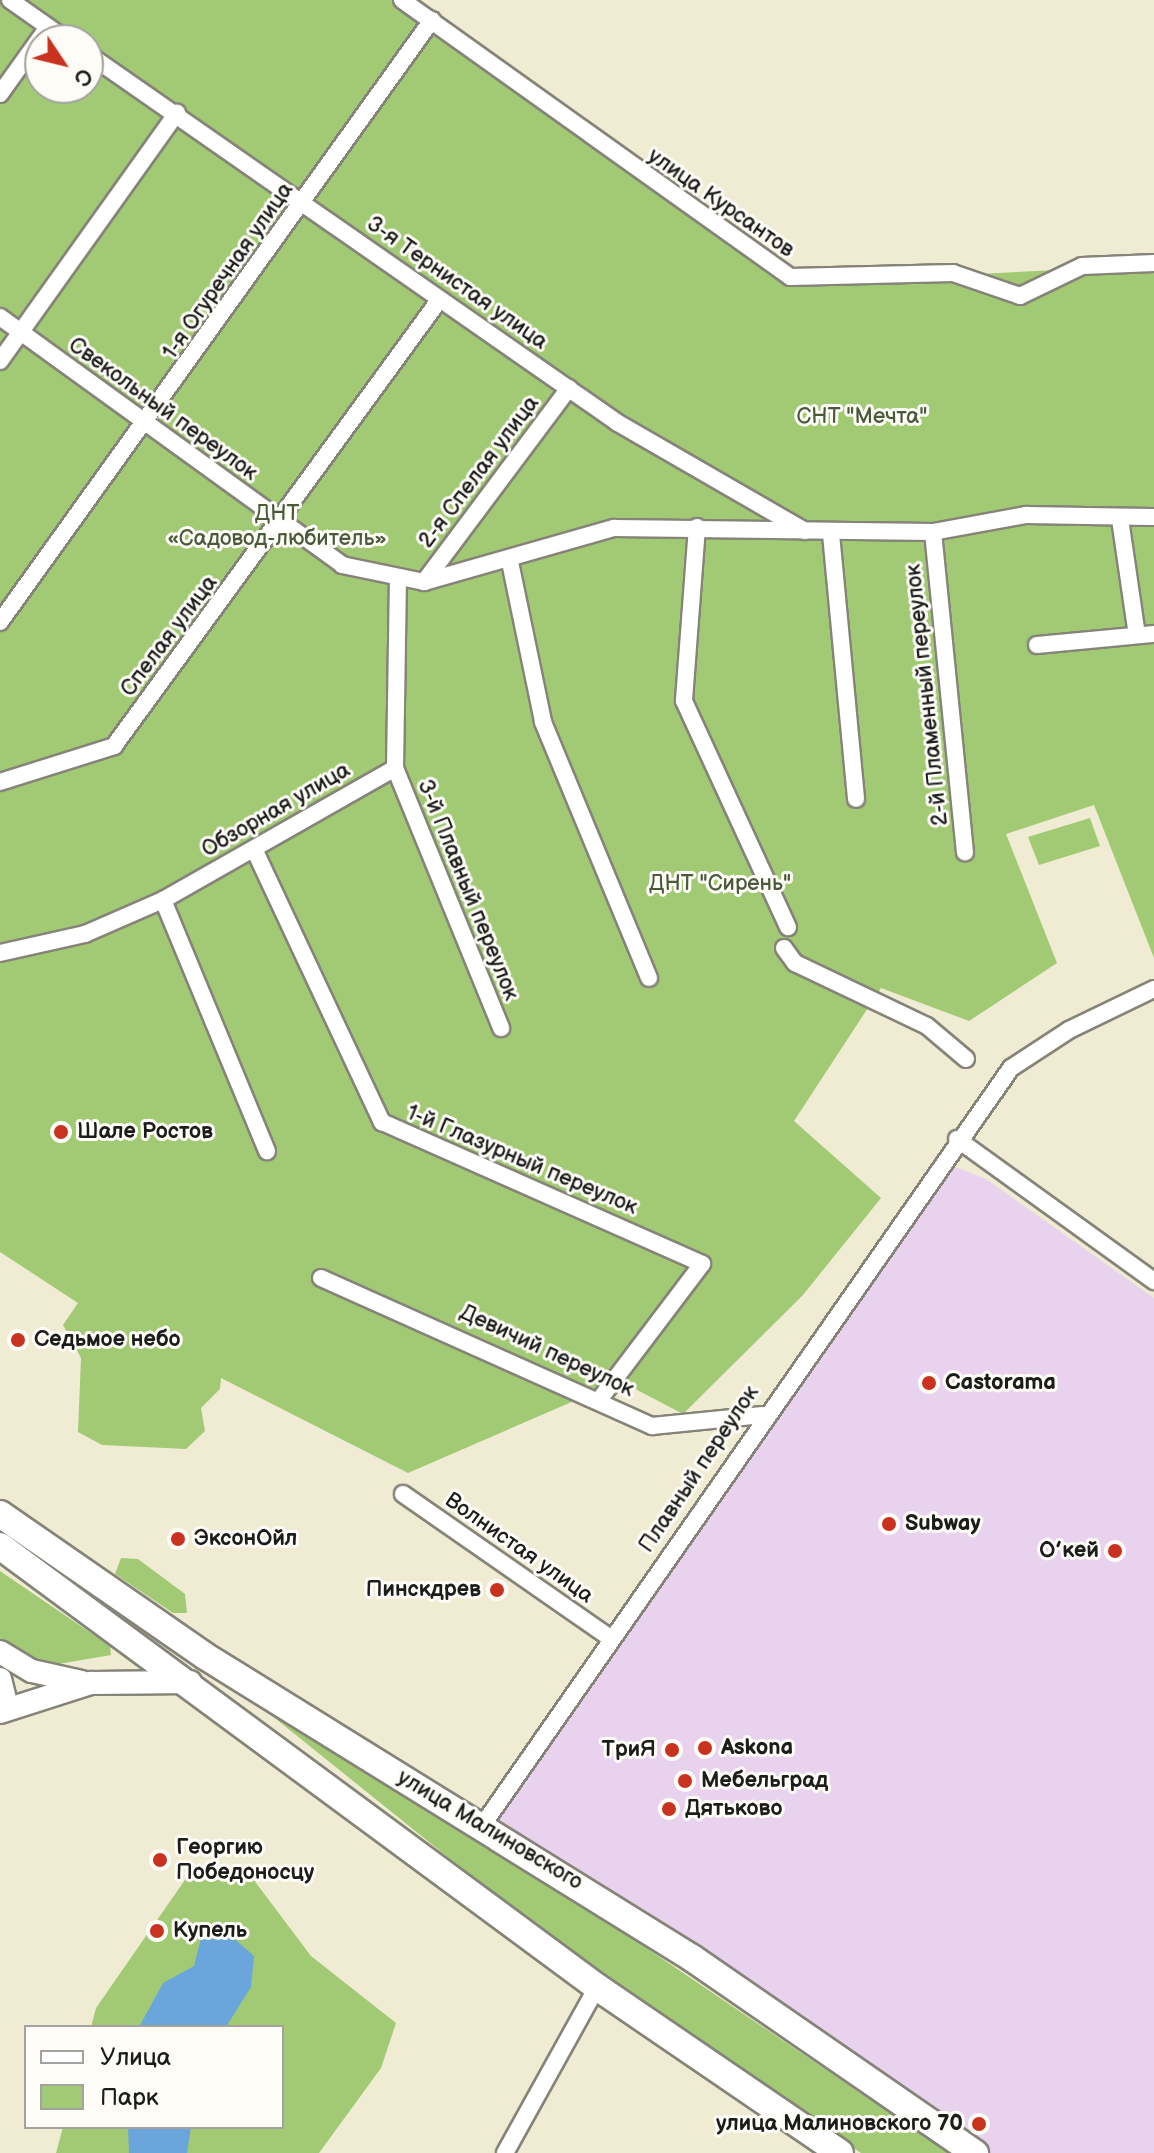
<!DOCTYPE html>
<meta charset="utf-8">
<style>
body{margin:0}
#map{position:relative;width:1154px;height:2153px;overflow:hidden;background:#f0ecd4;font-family:"Balsamiq Sans",sans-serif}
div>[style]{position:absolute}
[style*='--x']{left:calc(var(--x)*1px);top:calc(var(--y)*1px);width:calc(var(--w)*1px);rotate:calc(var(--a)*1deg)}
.built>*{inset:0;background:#e8d2ee}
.green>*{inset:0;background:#a2ca75}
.water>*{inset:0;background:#6aa5db}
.roads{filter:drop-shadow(2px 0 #868478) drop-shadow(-2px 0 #868478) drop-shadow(0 2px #868478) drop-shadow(0 -2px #868478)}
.minor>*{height:16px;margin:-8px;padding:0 8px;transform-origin:8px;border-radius:8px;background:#fff}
.secondary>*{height:22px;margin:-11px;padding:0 11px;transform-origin:11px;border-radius:11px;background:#fff}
.trunk>*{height:26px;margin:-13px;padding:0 13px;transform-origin:13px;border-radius:13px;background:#fff}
.dots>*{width:22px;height:22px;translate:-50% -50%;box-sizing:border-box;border:4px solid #fdfcf7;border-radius:50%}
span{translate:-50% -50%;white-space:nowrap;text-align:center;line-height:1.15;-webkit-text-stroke:6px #fdfcf7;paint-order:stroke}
.street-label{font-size:22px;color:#1c1c1c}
.park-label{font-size:22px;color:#4b593b}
.poi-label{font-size:22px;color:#1c1c1c;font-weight:700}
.left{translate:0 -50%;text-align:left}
.right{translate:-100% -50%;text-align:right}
.legend{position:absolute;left:24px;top:2025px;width:260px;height:104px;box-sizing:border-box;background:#fdfcf7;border:2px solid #a3a29f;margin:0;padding:10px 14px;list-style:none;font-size:24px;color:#1c1c1c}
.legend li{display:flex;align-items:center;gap:16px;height:40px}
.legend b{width:40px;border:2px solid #a3a29f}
.north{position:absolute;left:24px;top:24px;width:80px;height:80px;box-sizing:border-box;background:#fdfcf7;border:2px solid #a3a29f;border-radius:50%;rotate:125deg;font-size:22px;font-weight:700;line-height:32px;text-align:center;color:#1c1c1c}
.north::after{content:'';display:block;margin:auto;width:28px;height:36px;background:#c8321e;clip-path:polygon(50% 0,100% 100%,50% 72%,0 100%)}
</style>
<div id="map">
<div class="built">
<i style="clip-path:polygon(953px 1166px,986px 1179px,1154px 1298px,1154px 2153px,988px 2153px,488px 1812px,930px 1179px)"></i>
</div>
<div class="green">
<i style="clip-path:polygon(evenodd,0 0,395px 0,800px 283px,1154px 265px,1154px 958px,1094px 805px,1006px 834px,1057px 963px,969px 1021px,881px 988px,794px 1121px,881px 1198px,803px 1295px,683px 1414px,620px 1381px,408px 1473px,221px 1378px,220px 1389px,201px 1408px,205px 1431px,186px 1449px,102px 1445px,78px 1432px,81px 1358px,63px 1325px,78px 1303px,0 1252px,0 0,40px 40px,88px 40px,88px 88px,40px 88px,40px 40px)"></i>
<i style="clip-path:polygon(1090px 818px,1100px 846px,1039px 865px,1028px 837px)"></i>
<i style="clip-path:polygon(121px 1558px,138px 1559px,185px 1594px,187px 1613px,173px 1613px,115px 1574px)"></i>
<i style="clip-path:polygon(0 1571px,110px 1646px,111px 1655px,47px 1666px,0 1644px)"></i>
<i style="clip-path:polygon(266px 1711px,555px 1886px,949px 2153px,861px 2153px,526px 1920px)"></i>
<i style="clip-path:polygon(244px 1867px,311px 1956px,396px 2023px,381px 2068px,319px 2153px,56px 2153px,63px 2127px,282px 2127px,282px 2027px,91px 2027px,96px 2008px,189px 1874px)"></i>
</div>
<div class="water">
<i style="clip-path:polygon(202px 1934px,229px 1934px,254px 1956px,251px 1987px,226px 2027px,139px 2027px,163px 1983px,194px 1966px)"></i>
<i style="clip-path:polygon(128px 2127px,191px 2127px,187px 2153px,129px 2153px)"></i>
</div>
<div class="roads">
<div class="minor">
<i style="--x:10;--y:0;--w:70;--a:35.1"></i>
<i style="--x:402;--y:0;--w:477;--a:35.5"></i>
<i style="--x:790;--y:277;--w:163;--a:-1.4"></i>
<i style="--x:953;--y:273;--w:71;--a:18.9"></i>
<i style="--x:1020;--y:296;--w:69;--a:-25.8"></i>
<i style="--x:1082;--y:266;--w:72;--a:-2.4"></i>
<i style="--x:88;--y:54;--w:646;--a:34.85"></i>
<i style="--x:618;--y:423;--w:216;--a:30"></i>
<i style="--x:0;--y:94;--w:82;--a:-54.4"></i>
<i style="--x:0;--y:317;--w:422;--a:35.9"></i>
<i style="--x:342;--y:565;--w:84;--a:11.7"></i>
<i style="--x:424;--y:582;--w:198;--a:-15.9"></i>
<i style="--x:614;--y:528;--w:319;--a:0.7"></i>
<i style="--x:933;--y:532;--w:95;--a:-10.4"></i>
<i style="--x:1026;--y:515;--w:128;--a:0.9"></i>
<i style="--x:0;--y:361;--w:305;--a:-54.5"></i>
<i style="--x:1120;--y:519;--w:117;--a:81.7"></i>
<i style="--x:697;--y:527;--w:174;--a:94.3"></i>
<i style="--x:684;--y:701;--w:249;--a:65.3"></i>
<i style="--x:933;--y:532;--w:322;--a:84.3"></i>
<i style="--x:831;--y:534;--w:266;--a:84.6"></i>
<i style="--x:510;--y:562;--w:163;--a:78.3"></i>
<i style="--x:543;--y:722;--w:277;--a:67.5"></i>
<i style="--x:424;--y:582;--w:242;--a:-53.2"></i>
<i style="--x:0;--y:622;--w:741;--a:-54.34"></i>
<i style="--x:1037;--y:645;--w:118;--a:-5.4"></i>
<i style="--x:395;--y:768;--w:281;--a:67.8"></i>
<i style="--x:0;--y:782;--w:120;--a:-17.5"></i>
<i style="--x:114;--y:746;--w:553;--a:-53.9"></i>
<i style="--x:254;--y:849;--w:302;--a:64.9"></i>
<i style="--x:382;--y:1122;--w:350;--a:23.9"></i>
<i style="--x:702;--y:1264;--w:169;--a:127.1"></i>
<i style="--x:163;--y:900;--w:272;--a:67.5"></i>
<i style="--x:784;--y:948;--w:19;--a:54"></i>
<i style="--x:795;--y:963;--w:146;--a:25.5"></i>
<i style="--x:927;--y:1026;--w:51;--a:40.2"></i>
<i style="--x:0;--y:953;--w:87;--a:-12.6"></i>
<i style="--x:85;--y:934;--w:85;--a:-23.6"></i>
<i style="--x:163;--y:900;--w:267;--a:-29.6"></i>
<i style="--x:395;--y:768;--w:191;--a:-89.1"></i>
<i style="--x:957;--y:1139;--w:243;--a:35.8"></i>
<i style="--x:321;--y:1278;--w:363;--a:24.1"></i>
<i style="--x:652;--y:1426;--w:111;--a:-5.7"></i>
<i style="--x:403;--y:1494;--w:252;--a:34.8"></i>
<i style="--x:482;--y:1826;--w:924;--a:-55.09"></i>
<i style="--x:1011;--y:1068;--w:69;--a:-33.2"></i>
<i style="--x:1069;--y:1030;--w:94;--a:-25.8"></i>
<i style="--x:505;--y:2153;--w:190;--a:-61"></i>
</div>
<div class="secondary">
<i style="--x:0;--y:1652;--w:37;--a:31"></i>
<i style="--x:32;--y:1671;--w:51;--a:12.4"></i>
<i style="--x:0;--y:1679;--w:30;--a:76"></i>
<i style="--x:0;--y:1712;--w:96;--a:-17.7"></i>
<i style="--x:91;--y:1683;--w:99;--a:-0.6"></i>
</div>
<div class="trunk">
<i style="--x:0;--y:1514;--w:249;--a:34.7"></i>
<i style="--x:205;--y:1656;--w:573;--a:31.8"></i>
<i style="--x:692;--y:1958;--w:344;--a:34.6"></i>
<i style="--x:0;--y:1546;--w:742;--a:36.45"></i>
<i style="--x:597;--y:1987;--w:294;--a:34.3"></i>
</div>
</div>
<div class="dots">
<i style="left:61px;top:1132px;background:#c8321e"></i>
<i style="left:18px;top:1340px;background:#c8321e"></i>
<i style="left:929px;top:1383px;background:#c8321e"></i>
<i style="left:889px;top:1524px;background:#c8321e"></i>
<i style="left:178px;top:1539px;background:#c8321e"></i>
<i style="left:1115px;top:1551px;background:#c8321e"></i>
<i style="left:497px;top:1590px;background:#c8321e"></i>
<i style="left:705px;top:1748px;background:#c8321e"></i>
<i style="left:672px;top:1750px;background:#c8321e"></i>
<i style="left:685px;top:1781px;background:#c8321e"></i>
<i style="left:669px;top:1809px;background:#c8321e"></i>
<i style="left:160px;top:1860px;background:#c8321e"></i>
<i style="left:157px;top:1931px;background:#c8321e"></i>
<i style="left:979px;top:2124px;background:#c8321e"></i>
</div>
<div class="street-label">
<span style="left:721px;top:203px;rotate:35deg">улица Курсантов</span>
<span style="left:228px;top:271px;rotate:-55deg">1-я Огуречная улица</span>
<span style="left:457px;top:283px;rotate:35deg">3-я Тернистая улица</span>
<span style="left:163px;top:409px;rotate:36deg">Свекольный переулок</span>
<span style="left:479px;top:472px;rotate:-53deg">2-я Спелая улица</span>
<span style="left:169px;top:636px;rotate:-53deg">Спелая улица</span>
<span style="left:927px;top:695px;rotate:-96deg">2-й Пламенный переулок</span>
<span style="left:276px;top:810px;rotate:-30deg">Обзорная улица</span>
<span style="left:468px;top:890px;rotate:68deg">3-й Плавный переулок</span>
<span style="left:522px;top:1160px;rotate:23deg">1-й Глазурный переулок</span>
<span style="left:547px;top:1351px;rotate:25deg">Девичий переулок</span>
<span style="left:699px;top:1469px;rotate:-56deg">Плавный переулок</span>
<span style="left:519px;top:1548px;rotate:35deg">Волнистая улица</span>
<span style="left:490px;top:1830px;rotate:31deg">улица Малиновского</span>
</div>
<div class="park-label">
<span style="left:862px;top:417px">СНТ "Мечта"</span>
<span style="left:277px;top:526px">ДНТ<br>«Садовод-любитель»</span>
<span style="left:720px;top:884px">ДНТ "Сирень"</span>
</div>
<div class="poi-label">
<span class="left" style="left:77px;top:1132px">Шале Ростов</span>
<span class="left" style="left:34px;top:1340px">Седьмое небо</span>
<span class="left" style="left:945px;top:1383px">Castorama</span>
<span class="left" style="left:905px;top:1524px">Subway</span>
<span class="left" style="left:194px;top:1539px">ЭксонОйл</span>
<span class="right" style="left:1099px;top:1551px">О’кей</span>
<span class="right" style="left:481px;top:1590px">Пинскдрев</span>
<span class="left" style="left:721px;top:1748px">Askona</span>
<span class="right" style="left:656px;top:1750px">ТриЯ</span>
<span class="left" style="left:701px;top:1781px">Мебельград</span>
<span class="left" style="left:685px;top:1809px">Дятьково</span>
<span class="left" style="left:176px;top:1860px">Георгию<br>Победоносцу</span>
<span class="left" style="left:173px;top:1931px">Купель</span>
<span class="right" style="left:963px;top:2124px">улица Малиновского 70</span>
</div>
<ul class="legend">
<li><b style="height:10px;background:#fff"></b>Улица</li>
<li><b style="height:22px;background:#a2ca75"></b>Парк</li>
</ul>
<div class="north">С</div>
</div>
